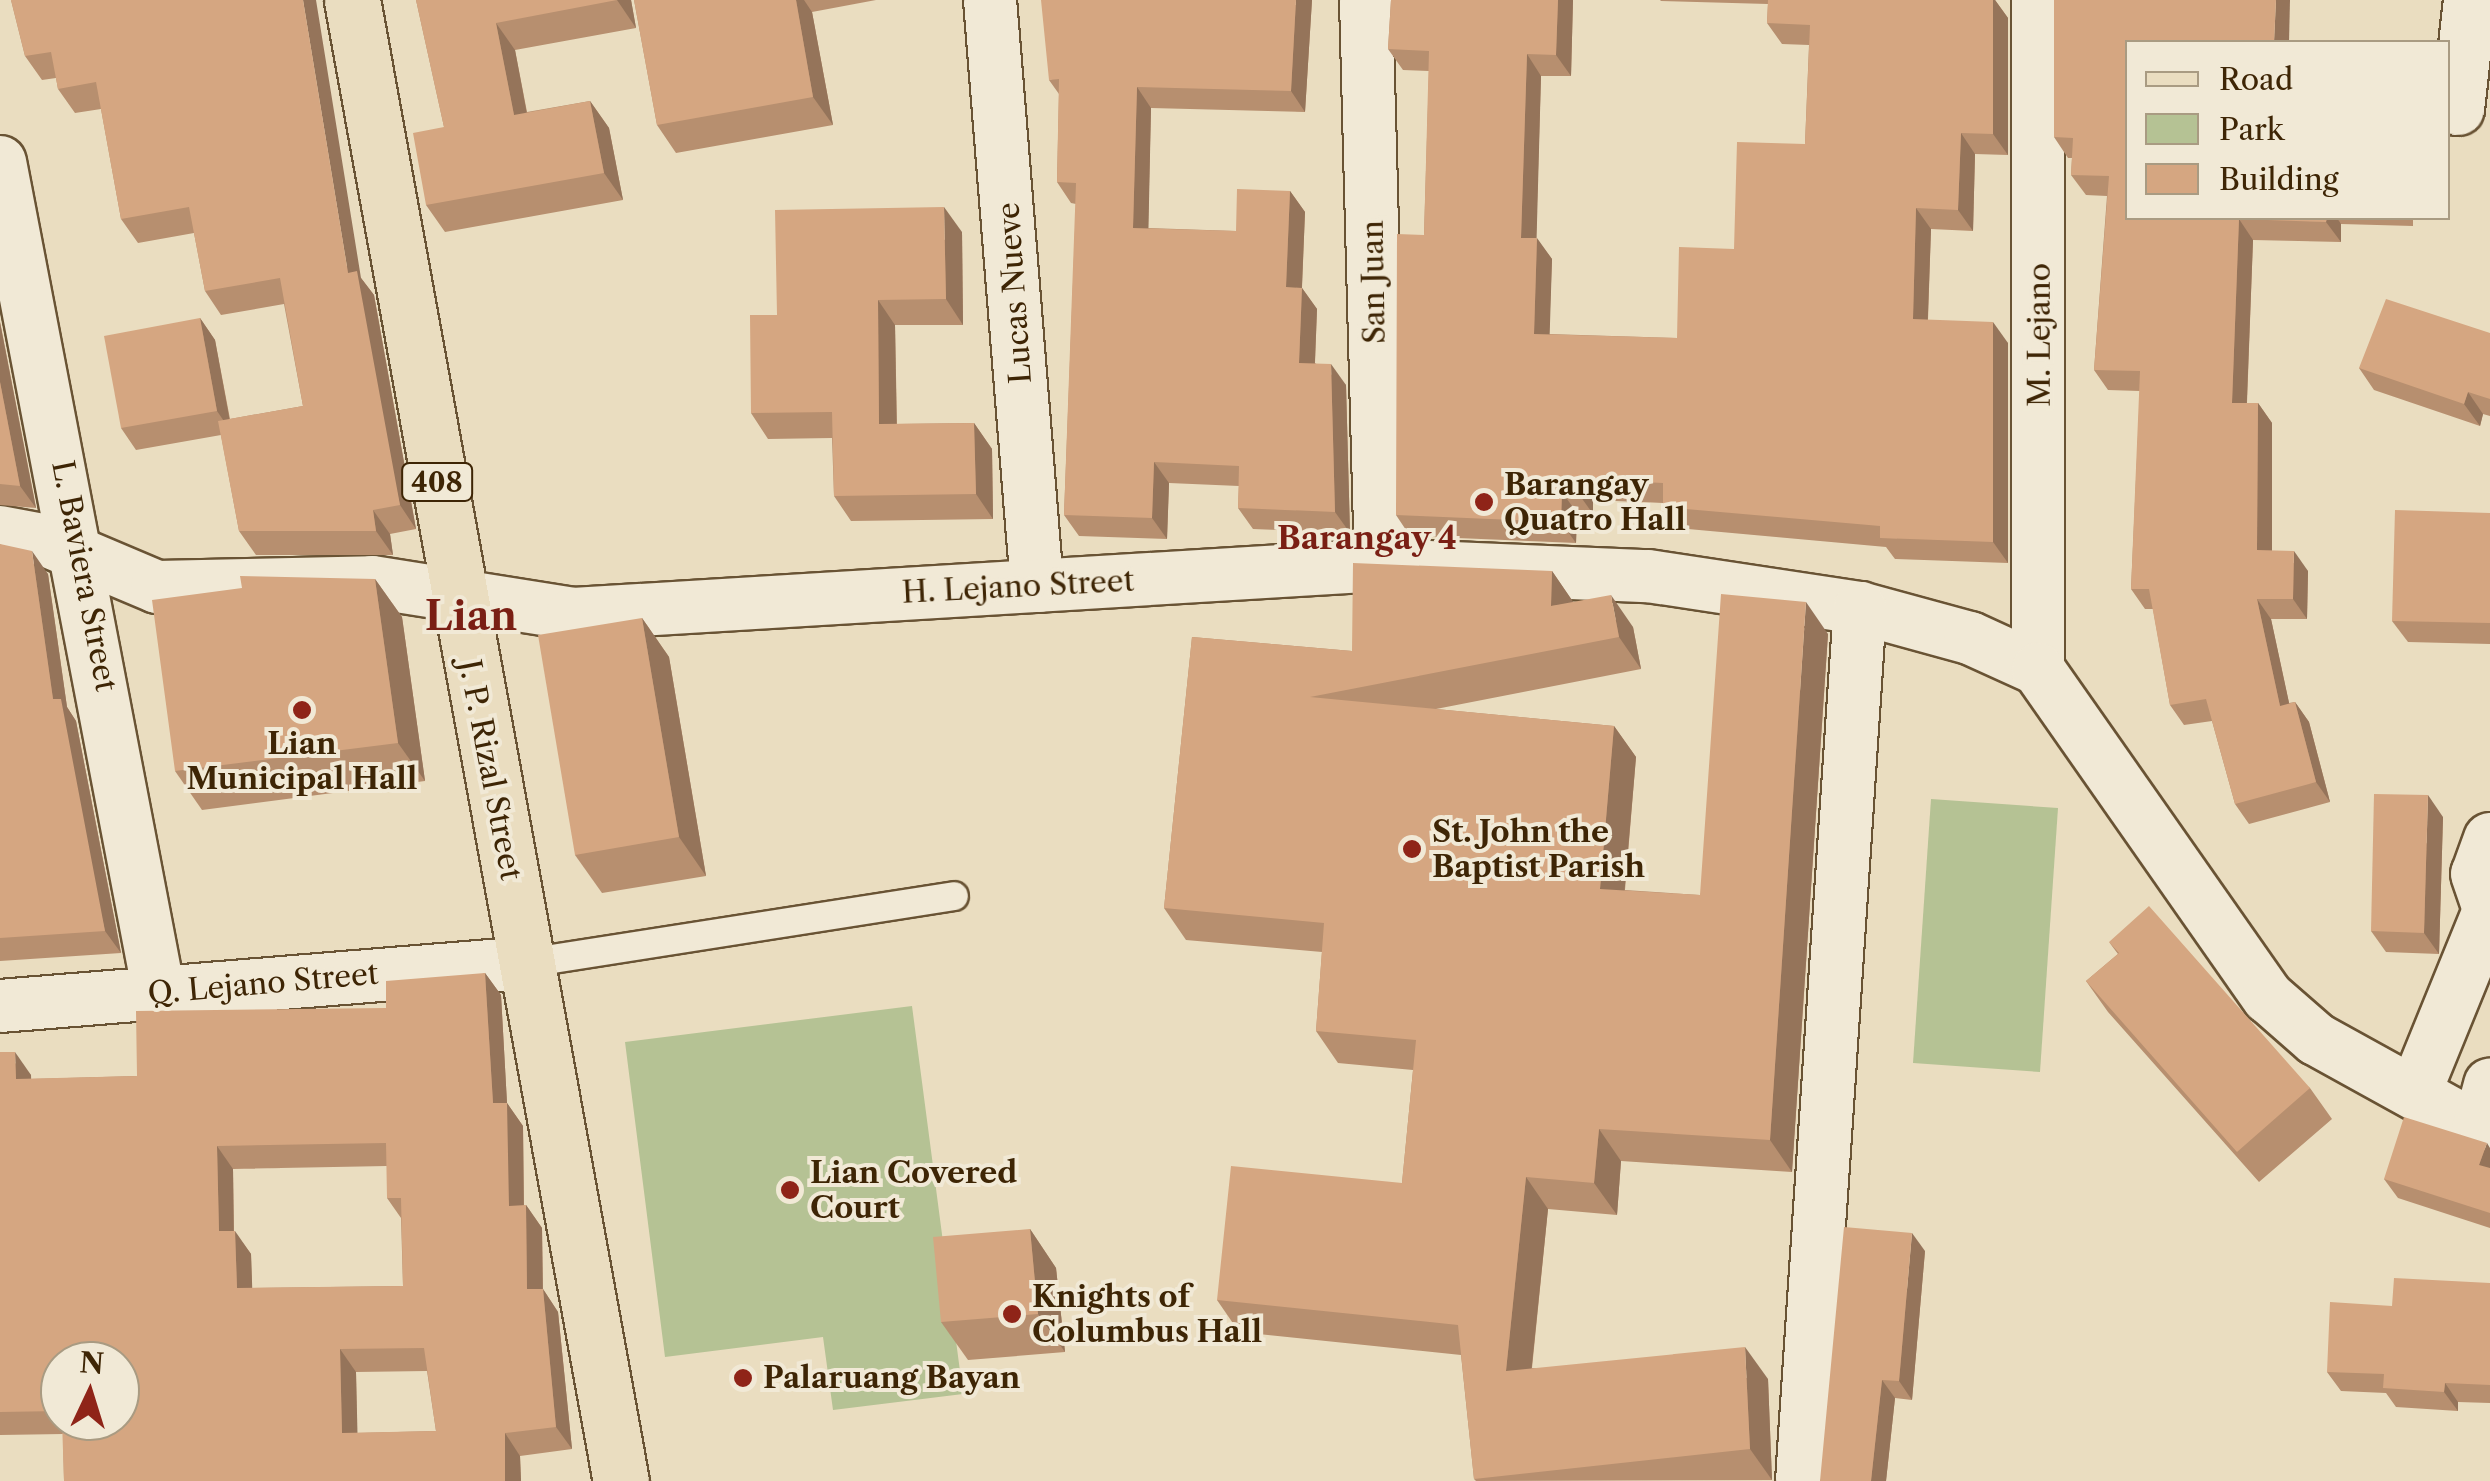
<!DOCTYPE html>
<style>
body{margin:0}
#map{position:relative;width:2490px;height:1481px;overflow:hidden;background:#eaddc0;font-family:"Libre Caslon Text",serif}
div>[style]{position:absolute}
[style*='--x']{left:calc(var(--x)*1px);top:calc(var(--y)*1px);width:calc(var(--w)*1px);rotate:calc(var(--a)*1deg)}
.green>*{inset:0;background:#b5c294}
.roads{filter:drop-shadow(2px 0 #695334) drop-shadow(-2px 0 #695334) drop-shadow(0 2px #695334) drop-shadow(0 -2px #695334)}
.service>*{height:28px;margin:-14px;padding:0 14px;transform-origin:14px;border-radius:14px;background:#f1e9d6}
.minor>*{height:52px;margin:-26px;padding:0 26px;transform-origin:26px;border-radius:26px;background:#f1e9d6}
.primary>*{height:55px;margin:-27.5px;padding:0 27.5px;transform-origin:27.5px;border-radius:27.5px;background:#eaddc0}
.wall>*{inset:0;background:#b78f6f}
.shaded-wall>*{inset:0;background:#95745a}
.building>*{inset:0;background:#d5a681}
.dots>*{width:28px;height:28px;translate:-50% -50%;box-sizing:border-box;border:5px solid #f1e9d6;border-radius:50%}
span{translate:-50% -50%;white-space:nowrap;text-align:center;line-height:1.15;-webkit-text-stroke:8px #f1e9d6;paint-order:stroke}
.shield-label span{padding:2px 8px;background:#f1e9d6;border:2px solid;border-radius:8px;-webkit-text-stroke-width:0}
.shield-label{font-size:28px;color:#3e2505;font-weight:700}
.street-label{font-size:30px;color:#3e2505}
.poi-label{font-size:30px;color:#3e2505;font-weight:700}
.left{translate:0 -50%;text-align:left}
.neighbourhood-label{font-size:32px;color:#7a1f14;font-weight:700}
.district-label{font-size:40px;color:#7a1f14;font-weight:700}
.legend{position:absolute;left:2125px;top:40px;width:325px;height:180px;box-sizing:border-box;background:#f1e9d6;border:2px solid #a99b82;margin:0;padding:12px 18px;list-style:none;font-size:30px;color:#3e2505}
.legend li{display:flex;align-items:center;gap:20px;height:50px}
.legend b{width:50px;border:2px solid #a99b82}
.north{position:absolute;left:40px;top:1341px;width:100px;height:100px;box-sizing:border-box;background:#f1e9d6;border:2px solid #a99b82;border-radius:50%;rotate:4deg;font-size:28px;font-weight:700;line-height:40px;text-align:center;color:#3e2505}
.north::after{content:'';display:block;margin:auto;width:35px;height:45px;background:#8f2418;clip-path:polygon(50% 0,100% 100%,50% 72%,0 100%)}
</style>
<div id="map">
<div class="green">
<i style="clip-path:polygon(1931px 799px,2058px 808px,2040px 1072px,1913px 1063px)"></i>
<i style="clip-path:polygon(912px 1006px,963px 1394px,833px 1410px,823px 1337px,665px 1357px,625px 1042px)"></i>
</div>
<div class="roads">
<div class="service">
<i style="--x:527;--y:963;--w:432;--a:-8.9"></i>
</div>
<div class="minor">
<i style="--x:990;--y:0;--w:588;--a:85.41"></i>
<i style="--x:1366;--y:0;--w:565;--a:88.48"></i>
<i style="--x:2458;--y:109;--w:110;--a:-83.7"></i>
<i style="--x:0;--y:162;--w:846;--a:79.17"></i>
<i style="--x:0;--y:532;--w:49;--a:10.6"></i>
<i style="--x:48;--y:541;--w:118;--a:22.9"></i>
<i style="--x:157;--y:587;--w:215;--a:-1.3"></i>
<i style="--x:372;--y:582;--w:204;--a:9"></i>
<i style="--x:573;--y:614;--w:809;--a:-3.47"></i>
<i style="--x:1381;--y:565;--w:267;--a:2.4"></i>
<i style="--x:1648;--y:576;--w:214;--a:8.6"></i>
<i style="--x:1860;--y:608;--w:114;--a:15.3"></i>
<i style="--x:1970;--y:638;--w:75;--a:24.5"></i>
<i style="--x:2038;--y:669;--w:669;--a:-90"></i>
<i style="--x:2038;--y:669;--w:401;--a:55"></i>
<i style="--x:2268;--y:997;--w:64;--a:41.2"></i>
<i style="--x:2316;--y:1039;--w:199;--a:28.9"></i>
<i style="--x:2490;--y:839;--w:37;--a:110"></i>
<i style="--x:2477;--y:874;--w:40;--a:71.1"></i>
<i style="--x:0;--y:1006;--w:529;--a:-4.66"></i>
<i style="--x:2415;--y:1092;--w:196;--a:-67.8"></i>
<i style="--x:2478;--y:1130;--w:47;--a:-75.1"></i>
<i style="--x:1802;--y:1481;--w:875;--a:-86.2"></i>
</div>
<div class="primary">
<i style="--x:352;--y:0;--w:1505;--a:79.71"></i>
</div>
</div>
<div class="wall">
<i style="clip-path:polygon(11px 0,361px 278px,374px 295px,416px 529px,390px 534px,393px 555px,256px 555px,239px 531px,221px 435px,136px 450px,121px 428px,200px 318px,215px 340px,230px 419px,303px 406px,284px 304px,221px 315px,205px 291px,194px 233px,138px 243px,121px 219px,101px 109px,75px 113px,58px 89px,56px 78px,42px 80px,25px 56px)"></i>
<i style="clip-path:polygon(416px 0,631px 0,636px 28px,515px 50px,527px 112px,590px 101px,609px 128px,623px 200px,445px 232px,426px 205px,444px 127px)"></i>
<i style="clip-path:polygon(634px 0,876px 0,812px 12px,833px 125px,676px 153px,657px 125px)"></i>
<i style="clip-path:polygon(1312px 0,1305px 112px,1151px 108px,1148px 228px,1236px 231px,1290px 191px,1305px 212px,1302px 288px,1317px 309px,1315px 363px,1346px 385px,1350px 533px,1253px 529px,1238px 508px,1239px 486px,1169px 483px,1167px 539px,1079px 536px,1064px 515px,1076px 204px,1071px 203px,1057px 182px,1059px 94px,1049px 80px)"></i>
<i style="clip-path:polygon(1391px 0,1573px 0,1571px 76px,1541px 76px,1536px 238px,1552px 259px,1549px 334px,1677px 338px,1734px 249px,1805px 144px,1809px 45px,1782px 44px,1767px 23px,1768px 4px,1661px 1px,1660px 0,1995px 0,2008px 18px,2008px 155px,1975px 154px,1973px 231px,1931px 229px,1928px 320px,2008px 343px,2008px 563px,1895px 559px,1886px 547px,1677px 528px,1663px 507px,1663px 503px,1593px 500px,1593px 514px,1577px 513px,1576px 543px,1410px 536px,1396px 515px,1424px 235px,1429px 71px,1403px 70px,1388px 49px)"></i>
<i style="clip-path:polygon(2289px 42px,2128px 218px,2413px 218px,2413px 226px,2341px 224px,2341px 242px,2253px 240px,2247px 403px,2258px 403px,2272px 423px,2272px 551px,2308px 571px,2307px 619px,2271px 619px,2289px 703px,2295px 702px,2309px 722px,2330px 802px,2249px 824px,2235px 804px,2212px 721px,2184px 725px,2170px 705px,2153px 609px,2145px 609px,2131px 589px,2140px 391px,2108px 390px,2094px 370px,2107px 196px,2086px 195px,2071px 175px,2072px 158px,2068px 158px,2054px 137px)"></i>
<i style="clip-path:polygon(962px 232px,963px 325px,895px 325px,897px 424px,974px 423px,992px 449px,993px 519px,851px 521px,834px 496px,832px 438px,768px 439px,751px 413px,777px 315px)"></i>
<i style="clip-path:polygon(0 322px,36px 508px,0 505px)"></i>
<i style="clip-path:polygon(2490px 333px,2490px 416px,2483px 414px,2480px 426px,2374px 390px,2359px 368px)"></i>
<i style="clip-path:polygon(2490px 513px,2490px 644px,2408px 642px,2392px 621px)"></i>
<i style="clip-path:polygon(0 544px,48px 574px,67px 707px,76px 721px,121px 953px,0 961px)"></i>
<i style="clip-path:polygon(1552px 571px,1573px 602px,1633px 627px,1641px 669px,1436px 709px,1614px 726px,1636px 757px,1625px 890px,1700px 895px,1828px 634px,1792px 1172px,1621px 1161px,1617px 1215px,1548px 1209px,1532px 1368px,1768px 1379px,1772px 1480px,1476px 1481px,1474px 1479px,1461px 1355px,1239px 1332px,1217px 1300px,1402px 1183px,1413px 1070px,1338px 1063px,1316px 1031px,1322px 952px,1186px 940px,1164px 908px,1192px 637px,1352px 651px)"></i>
<i style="clip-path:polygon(375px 579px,402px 617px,425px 781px,202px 810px,175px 771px)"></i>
<i style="clip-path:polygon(642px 618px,669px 657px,706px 876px,602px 893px,575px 855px)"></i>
<i style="clip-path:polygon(2443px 817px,2439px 954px,2386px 952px,2371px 931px)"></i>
<i style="clip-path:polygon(2109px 942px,2310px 1088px,2332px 1119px,2259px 1182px,2108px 1012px,2086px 981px,2118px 954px)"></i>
<i style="clip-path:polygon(evenodd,485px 973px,501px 995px,507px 1103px,523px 1126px,524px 1205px,526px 1205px,542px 1228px,543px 1289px,558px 1312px,572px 1449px,520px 1456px,521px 1481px,64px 1481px,63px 1434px,0 1435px,0 1052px,31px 1075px,31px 1079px,137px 1076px,386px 1008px,485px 973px,387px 1166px,387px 1198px,401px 1218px,403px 1286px,252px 1288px,251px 1254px,234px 1231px,233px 1169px,387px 1166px,485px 973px,60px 1361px,120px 1421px,60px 1421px,60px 1361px,485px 973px,427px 1371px,436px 1431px,357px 1433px,356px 1372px,427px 1371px)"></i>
<i style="clip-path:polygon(2490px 1148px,2490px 1228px,2398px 1198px,2384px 1179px)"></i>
<i style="clip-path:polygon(1030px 1229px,1056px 1268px,1065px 1352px,968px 1360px,941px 1322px)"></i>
<i style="clip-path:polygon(1925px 1251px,1912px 1400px,1895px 1398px,1886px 1481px,1820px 1481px)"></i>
<i style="clip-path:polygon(2490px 1283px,2490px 1403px,2458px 1402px,2458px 1411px,2396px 1407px,2386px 1393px,2341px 1391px,2327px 1372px,2392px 1306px)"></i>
</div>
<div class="shaded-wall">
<i style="clip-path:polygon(303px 0,316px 0,361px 278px,374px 295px,416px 529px,400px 505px,348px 273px)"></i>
<i style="clip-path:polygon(617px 0,631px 0,636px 28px)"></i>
<i style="clip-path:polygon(796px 0,804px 0,812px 12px,833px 125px,813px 97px)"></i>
<i style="clip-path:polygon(1296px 0,1312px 0,1305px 112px,1291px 91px)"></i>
<i style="clip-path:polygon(1558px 0,1573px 0,1571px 76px,1556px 55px)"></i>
<i style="clip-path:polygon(1993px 0,1995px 0,2008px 18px,2008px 155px,1993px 134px)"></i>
<i style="clip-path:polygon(2276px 0,2290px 0,2289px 42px,2274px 42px)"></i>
<i style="clip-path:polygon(496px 23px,515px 50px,532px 141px,514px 115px)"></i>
<i style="clip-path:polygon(1527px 54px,1541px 76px,1536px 259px,1521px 238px)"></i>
<i style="clip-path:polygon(1137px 87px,1151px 108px,1148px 249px,1133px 228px)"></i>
<i style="clip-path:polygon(590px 101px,609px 128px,623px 200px,604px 173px)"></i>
<i style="clip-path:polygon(1961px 133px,1975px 154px,1973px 231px,1958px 210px)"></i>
<i style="clip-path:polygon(1290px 191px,1305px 212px,1301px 308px,1286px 287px)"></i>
<i style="clip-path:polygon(944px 207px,962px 232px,963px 325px,946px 299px)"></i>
<i style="clip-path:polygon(1916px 208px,1931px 229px,1927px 340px,1913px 319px)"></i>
<i style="clip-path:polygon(2327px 218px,2337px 218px,2341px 224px,2341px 242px,2326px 222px)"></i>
<i style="clip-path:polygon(2239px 219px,2253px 240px,2246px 423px,2232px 403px)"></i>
<i style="clip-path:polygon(1537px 238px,1552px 259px,1549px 355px,1534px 334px)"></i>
<i style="clip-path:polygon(1302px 288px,1317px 309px,1314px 384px,1299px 363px)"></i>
<i style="clip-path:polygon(878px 300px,895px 325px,897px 449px,879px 424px)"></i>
<i style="clip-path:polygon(200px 318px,215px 340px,232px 433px,217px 411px)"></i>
<i style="clip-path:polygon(0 322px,36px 508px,20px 486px,0 382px)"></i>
<i style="clip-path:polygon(1993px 322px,2008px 343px,2008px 563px,1993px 542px)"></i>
<i style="clip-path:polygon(1331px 364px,1346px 385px,1350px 533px,1335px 512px)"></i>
<i style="clip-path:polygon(2468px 392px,2483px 414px,2480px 426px,2464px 404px)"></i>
<i style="clip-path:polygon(2258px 403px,2272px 423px,2272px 570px,2257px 550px)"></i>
<i style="clip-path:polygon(974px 423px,992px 449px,993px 519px,976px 494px)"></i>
<i style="clip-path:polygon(1154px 462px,1169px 483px,1167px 539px,1152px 518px)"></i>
<i style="clip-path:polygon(1578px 479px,1593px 500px,1593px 514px,1578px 493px)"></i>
<i style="clip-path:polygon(1562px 492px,1577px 513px,1576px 543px,1561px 522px)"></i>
<i style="clip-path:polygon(373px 510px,390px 534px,393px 555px,376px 531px)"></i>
<i style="clip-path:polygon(32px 551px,48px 574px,67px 707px,76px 721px,121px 953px,105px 931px,53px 699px)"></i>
<i style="clip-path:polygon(2294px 551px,2308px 571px,2307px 619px,2293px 599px)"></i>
<i style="clip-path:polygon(1552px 571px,1574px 603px,1551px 606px)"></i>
<i style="clip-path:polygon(375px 579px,402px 617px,425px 781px,398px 743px)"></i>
<i style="clip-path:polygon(1611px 595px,1633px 627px,1641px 669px,1619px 637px)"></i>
<i style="clip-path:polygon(2257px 599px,2271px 619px,2294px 726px,2280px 706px)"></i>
<i style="clip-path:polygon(1806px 602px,1828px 634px,1792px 1172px,1770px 1140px)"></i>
<i style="clip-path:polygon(642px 618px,669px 657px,706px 876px,679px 837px)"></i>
<i style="clip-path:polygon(2295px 702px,2309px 722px,2330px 802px,2316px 782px)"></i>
<i style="clip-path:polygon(1614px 726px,1636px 757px,1622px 920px,1600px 889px)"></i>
<i style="clip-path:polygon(2428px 795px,2443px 817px,2439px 954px,2424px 933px)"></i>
<i style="clip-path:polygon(485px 973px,501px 995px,507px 1103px,523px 1126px,524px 1228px,509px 1206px,493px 1103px)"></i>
<i style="clip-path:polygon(15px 1052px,31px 1075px,32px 1102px,16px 1079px)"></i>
<i style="clip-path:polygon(1599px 1129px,1621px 1161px,1617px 1215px,1594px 1183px)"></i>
<i style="clip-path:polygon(2487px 1143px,2490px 1148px,2490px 1180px,2479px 1165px)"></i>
<i style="clip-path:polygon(217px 1146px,233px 1169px,234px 1254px,219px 1231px)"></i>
<i style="clip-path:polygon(1526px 1177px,1548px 1209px,1528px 1403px,1506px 1371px)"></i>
<i style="clip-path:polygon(526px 1205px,542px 1228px,543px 1312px,527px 1289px)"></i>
<i style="clip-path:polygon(1030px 1229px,1056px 1268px,1065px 1352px,1038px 1314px)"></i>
<i style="clip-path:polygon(235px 1231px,251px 1254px,253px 1310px,237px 1288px)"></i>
<i style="clip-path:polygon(1912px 1233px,1925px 1251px,1912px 1400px,1899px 1381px)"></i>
<i style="clip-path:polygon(543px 1289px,558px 1312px,572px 1449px,556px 1427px)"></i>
<i style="clip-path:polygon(1745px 1347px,1768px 1379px,1772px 1480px,1750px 1449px)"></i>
<i style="clip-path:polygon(340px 1349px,356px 1372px,358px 1455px,342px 1433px)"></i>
<i style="clip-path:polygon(1882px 1380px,1895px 1398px,1886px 1481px,1871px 1481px)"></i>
<i style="clip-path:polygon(2445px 1383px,2458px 1402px,2458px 1411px,2444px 1392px)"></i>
<i style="clip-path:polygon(505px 1433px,520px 1456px,521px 1481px,505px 1481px)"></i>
</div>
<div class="building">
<i style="clip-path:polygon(11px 0,303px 0,348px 273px,357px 271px,400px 505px,373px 510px,376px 531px,239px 531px,218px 421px,303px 406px,280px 278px,205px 291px,189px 207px,121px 219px,96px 82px,58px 89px,51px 52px,25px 56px)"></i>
<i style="clip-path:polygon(416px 0,617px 0,496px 23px,514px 115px,590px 101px,604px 173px,426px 205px,413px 133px,444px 127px)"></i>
<i style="clip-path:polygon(634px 0,796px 0,813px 97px,657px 125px)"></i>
<i style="clip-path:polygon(1041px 0,1296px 0,1291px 91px,1137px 87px,1133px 228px,1236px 231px,1237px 189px,1290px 191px,1286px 287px,1302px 288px,1299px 363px,1331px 364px,1335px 512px,1238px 508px,1239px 466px,1154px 462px,1152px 518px,1064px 515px,1076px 183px,1057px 182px,1059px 79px,1049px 80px)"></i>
<i style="clip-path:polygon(1391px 0,1558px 0,1556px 55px,1527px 54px,1521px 238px,1537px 238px,1534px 334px,1677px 338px,1679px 247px,1734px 249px,1737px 142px,1805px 144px,1810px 25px,1767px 23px,1768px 0,1993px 0,1993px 134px,1961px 133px,1958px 210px,1916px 208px,1913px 319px,1993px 322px,1993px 542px,1880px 538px,1880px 526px,1663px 507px,1663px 483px,1578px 479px,1578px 493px,1562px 492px,1561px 522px,1396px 515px,1397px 234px,1424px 235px,1429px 51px,1388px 49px)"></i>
<i style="clip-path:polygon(2054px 0,2276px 0,2274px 42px,2128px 42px,2128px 218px,2327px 218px,2326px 222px,2239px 219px,2232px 403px,2258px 403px,2257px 550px,2294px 551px,2293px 599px,2257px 599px,2280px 706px,2295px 702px,2316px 782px,2235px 804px,2206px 699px,2170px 705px,2149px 589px,2131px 589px,2140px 371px,2094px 370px,2109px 176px,2071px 175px,2073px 138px,2054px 137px)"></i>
<i style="clip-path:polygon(944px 207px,946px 299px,878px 300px,879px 424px,974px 423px,976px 494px,834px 496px,832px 412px,751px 413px,750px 315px,777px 315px,775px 210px)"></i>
<i style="clip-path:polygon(2386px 299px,2490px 333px,2490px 399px,2468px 392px,2464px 404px,2359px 368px)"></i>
<i style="clip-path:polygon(200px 318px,217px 411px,121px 428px,104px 336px)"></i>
<i style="clip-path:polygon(0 382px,20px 486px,0 484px)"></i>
<i style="clip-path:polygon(2395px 510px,2490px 513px,2490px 623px,2392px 621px)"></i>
<i style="clip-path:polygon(0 544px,32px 551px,53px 699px,61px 699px,105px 931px,0 938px)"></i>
<i style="clip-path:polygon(1353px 563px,1552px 571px,1551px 606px,1611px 595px,1619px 637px,1310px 697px,1614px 726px,1600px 889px,1700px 895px,1721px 594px,1806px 602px,1770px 1140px,1599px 1129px,1594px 1183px,1526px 1177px,1506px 1371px,1745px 1347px,1750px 1449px,1474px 1479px,1458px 1325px,1217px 1300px,1231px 1166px,1402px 1183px,1416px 1040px,1316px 1031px,1324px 923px,1164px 908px,1192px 637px,1352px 651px)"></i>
<i style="clip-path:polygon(240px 576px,375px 579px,398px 743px,175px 771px,152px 600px,242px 588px)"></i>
<i style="clip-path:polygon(642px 618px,679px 837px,575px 855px,538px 635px)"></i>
<i style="clip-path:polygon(2374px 794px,2428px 795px,2424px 933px,2371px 931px)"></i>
<i style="clip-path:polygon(2149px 906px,2310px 1088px,2237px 1152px,2086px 981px,2119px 953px,2109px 942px)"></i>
<i style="clip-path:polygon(evenodd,485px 973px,493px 1103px,507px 1103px,509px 1206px,526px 1205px,527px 1289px,543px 1289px,556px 1427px,505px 1433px,505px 1481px,64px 1481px,62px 1421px,120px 1421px,120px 1361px,60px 1361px,60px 1411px,0 1412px,0 1052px,15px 1052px,16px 1079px,137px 1076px,136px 1011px,386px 1008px,386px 981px,485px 973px,386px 1143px,387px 1198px,401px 1198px,403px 1286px,237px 1288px,235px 1231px,219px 1231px,217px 1146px,386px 1143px,485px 973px,424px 1348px,436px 1431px,342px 1433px,340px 1349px,424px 1348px)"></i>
<i style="clip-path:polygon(2404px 1117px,2487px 1143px,2479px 1165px,2490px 1168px,2490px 1213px,2384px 1179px)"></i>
<i style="clip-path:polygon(1844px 1227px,1912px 1233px,1899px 1381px,1882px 1380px,1871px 1481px,1820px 1481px)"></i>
<i style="clip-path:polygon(1030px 1229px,1038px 1314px,941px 1322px,933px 1237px)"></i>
<i style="clip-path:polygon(2394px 1278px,2490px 1283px,2490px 1385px,2445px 1383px,2444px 1392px,2383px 1388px,2384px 1374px,2327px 1372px,2330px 1302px,2392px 1306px)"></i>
</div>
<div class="dots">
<i style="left:1484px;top:502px;background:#8f2418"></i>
<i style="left:302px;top:710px;background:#8f2418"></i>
<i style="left:1412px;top:849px;background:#8f2418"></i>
<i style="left:790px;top:1190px;background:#8f2418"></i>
<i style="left:1012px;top:1314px;background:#8f2418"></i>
<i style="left:743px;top:1378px;background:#8f2418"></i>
</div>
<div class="shield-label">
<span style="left:437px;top:482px">408</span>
</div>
<div class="street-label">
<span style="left:1374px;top:282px;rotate:-91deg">San Juan</span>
<span style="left:1015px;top:293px;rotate:-94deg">Lucas Nueve</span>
<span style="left:2040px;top:335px;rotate:-90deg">M. Lejano</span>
<span style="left:84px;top:576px;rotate:79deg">L. Baviera Street</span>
<span style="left:1018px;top:587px;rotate:-3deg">H. Lejano Street</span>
<span style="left:490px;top:770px;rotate:79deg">J. P. Rizal Street</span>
<span style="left:263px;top:984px;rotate:-5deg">Q. Lejano Street</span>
</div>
<div class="poi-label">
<span class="left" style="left:1504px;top:502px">Barangay<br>Quatro Hall</span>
<span style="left:302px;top:761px">Lian<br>Municipal Hall</span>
<span class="left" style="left:1432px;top:849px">St. John the<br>Baptist Parish</span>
<span class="left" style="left:810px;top:1190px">Lian Covered<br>Court</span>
<span class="left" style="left:1032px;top:1314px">Knights of<br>Columbus Hall</span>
<span class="left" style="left:763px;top:1378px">Palaruang Bayan</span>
</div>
<div class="neighbourhood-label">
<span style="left:1367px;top:538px">Barangay 4</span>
</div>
<div class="district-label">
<span style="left:471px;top:616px">Lian</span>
</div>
<ul class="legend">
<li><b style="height:12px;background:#eaddc0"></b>Road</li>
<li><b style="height:28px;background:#b5c294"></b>Park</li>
<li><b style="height:28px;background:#d5a681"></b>Building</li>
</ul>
<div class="north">N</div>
</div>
